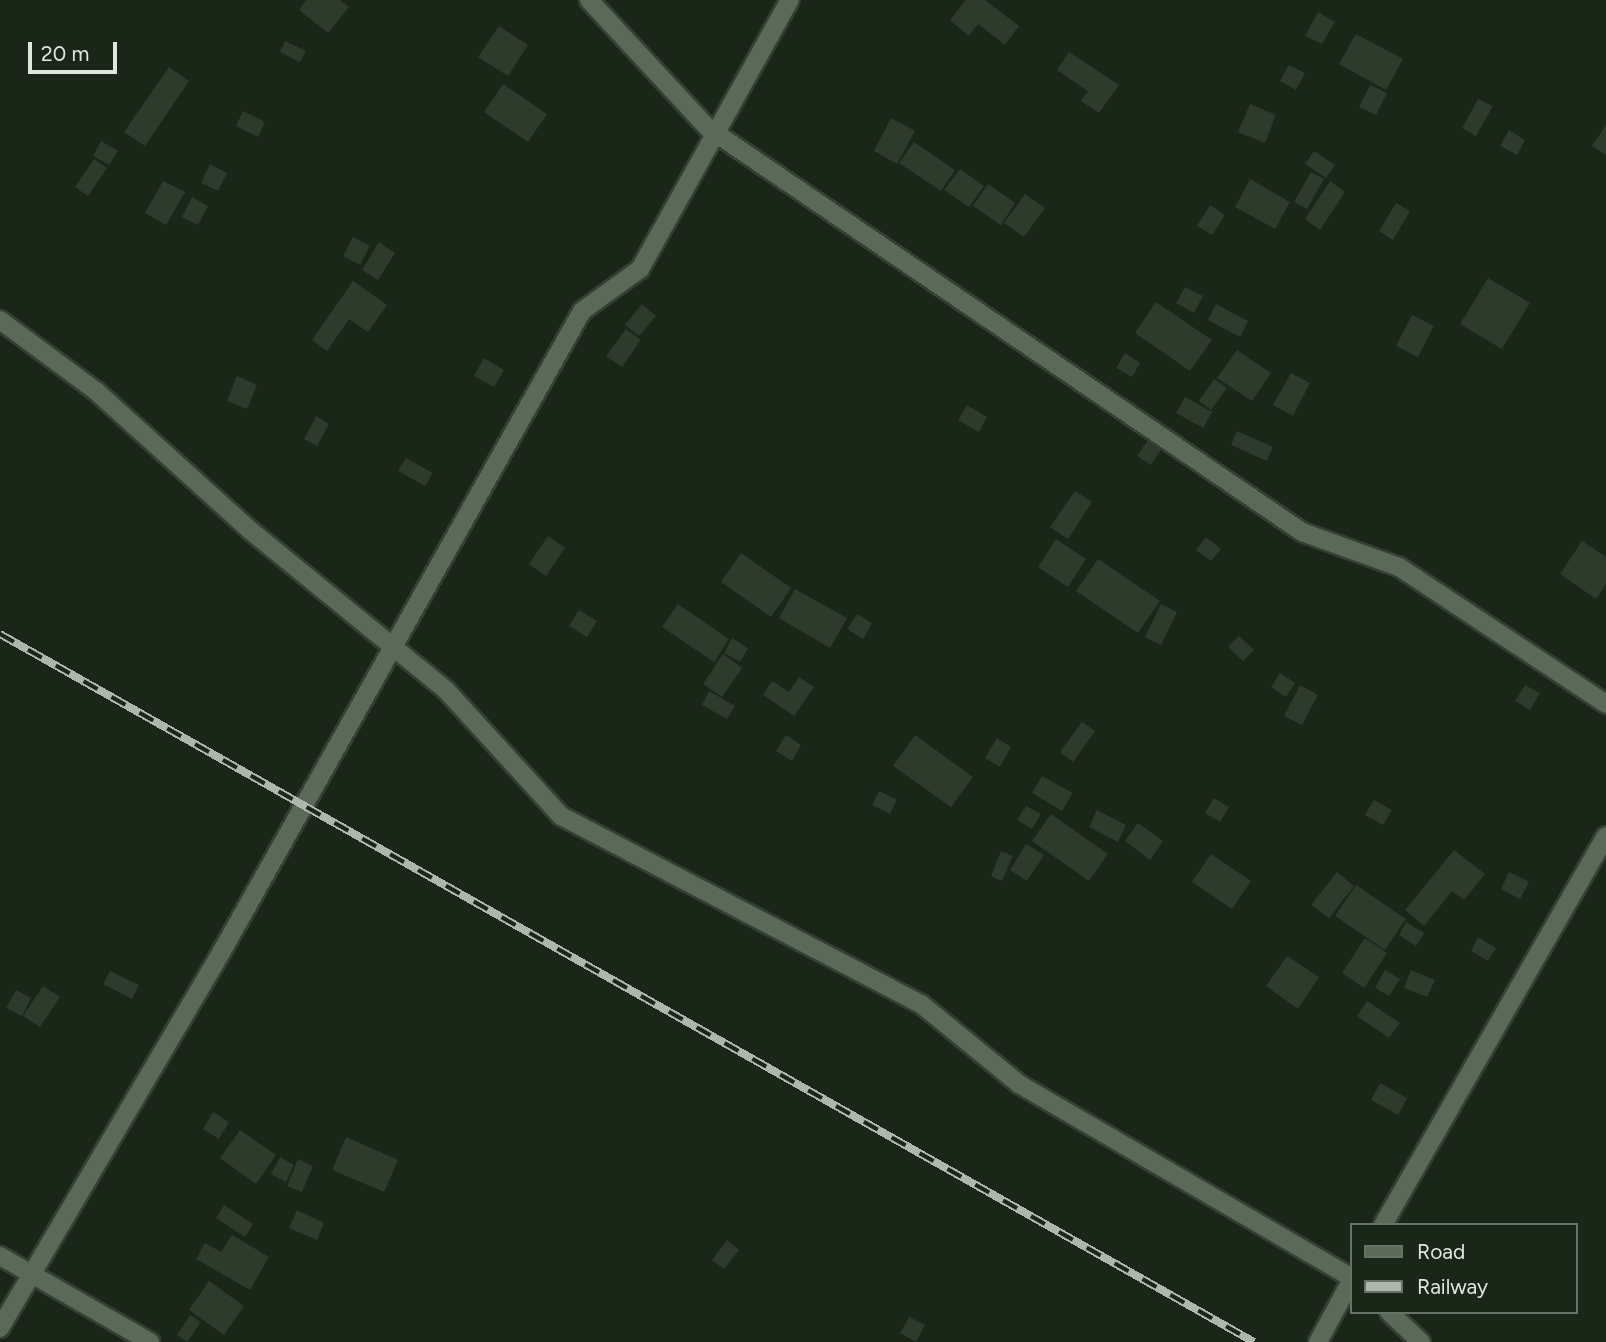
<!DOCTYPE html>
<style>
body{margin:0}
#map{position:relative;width:1606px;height:1342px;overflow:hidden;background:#1a2618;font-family:Figtree,sans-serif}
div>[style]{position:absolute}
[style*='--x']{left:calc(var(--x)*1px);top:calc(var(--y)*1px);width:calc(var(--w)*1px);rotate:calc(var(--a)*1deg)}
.building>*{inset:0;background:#2d3a2c}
.roads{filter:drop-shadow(2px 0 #353f34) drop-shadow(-2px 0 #353f34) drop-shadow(0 2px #353f34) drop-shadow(0 -2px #353f34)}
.minor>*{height:18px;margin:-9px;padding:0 9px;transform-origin:9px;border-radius:9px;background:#5b6959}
.tertiary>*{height:18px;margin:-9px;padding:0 9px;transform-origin:9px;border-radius:9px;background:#5b6959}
.rail>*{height:8px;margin-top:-4px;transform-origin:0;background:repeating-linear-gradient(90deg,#1a2618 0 16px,#aeb7ac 0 32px);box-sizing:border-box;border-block:2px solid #aeb7ac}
span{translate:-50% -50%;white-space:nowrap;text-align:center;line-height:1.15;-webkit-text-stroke:5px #1a2618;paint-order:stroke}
.legend{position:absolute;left:1350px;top:1223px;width:228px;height:91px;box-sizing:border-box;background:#1a2618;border:2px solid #687367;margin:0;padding:9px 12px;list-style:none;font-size:21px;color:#dee7dd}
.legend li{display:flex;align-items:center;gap:14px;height:35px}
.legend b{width:35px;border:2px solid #687367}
.scale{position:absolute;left:28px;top:42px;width:89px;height:32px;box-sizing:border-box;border:4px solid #dee7dd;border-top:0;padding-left:9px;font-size:21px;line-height:24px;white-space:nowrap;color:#dee7dd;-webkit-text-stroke:5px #1a2618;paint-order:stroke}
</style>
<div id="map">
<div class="building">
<i style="clip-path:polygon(306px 0,340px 0,349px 7px,328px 33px,299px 10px)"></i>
<i style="clip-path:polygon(966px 0,985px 0,1019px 26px,1005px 45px,978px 24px,969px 36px,950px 20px)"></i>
<i style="clip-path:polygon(1318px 12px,1335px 22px,1322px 44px,1305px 36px)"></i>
<i style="clip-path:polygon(499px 26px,528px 45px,508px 76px,478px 57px)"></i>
<i style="clip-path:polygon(1356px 34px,1403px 59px,1386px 90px,1339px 64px)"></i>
<i style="clip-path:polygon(285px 41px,306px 51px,300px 62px,280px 52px)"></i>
<i style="clip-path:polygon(1069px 52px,1119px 85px,1099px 113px,1081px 101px,1088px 91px,1057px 70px)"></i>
<i style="clip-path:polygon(1289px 65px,1305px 73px,1296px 90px,1280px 81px)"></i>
<i style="clip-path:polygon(169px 67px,189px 81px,145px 146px,124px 132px)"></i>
<i style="clip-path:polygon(503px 84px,547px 114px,528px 142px,484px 112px)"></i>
<i style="clip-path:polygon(1370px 85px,1387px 93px,1376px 115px,1359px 107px)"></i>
<i style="clip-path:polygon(1478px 99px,1493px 106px,1476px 136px,1462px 128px)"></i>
<i style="clip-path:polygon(1250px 104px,1276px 115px,1265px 143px,1238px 132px)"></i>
<i style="clip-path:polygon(243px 111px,265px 122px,258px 137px,236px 126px)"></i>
<i style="clip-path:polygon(891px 118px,915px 131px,897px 164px,874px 151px)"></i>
<i style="clip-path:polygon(1606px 125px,1606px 155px,1592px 146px)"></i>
<i style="clip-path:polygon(1509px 130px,1525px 140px,1517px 155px,1500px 146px)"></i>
<i style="clip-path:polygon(101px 141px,118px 151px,109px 165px,93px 156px)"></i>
<i style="clip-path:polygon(914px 142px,955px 170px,941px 191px,899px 163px)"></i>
<i style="clip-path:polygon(1314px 151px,1335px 165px,1326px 178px,1305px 164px)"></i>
<i style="clip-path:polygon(94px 159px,107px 168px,88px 196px,75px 187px)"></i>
<i style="clip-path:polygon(210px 164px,227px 173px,218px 191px,201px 183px)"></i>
<i style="clip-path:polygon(960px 169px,984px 186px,969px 207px,944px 190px)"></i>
<i style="clip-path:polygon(1311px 172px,1324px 179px,1307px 209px,1294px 202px)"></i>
<i style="clip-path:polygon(1250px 179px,1290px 202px,1275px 229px,1235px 207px)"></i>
<i style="clip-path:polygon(163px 181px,185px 192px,166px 225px,145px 213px)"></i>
<i style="clip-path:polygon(1330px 181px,1345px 192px,1320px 230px,1305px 219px)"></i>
<i style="clip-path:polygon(988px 184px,1015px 203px,1001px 225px,973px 206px)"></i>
<i style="clip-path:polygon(1025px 194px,1045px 208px,1024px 237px,1004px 223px)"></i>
<i style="clip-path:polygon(192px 197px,208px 206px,198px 225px,182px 217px)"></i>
<i style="clip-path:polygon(1396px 203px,1410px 211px,1393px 240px,1379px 231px)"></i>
<i style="clip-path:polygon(1210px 205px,1225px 215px,1212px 235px,1197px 226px)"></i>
<i style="clip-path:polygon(353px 237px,370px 246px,360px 265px,343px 256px)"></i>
<i style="clip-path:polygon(379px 242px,395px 253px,378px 280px,362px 270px)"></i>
<i style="clip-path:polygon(1488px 278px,1530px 303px,1502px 349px,1460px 324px)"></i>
<i style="clip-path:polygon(353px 281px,387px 305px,368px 332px,349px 319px,327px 351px,312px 340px)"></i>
<i style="clip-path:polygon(1185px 287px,1203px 296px,1194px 313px,1176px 303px)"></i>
<i style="clip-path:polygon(1156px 302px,1212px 340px,1190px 371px,1135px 333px)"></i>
<i style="clip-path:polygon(642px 304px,656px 316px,639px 336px,625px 325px)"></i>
<i style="clip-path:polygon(1216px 304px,1248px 321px,1240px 337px,1208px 320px)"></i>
<i style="clip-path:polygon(1412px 315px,1434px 326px,1418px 357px,1396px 346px)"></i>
<i style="clip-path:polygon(626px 329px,641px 340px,622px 367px,606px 356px)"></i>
<i style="clip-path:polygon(1237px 350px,1271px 373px,1252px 401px,1217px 378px)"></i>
<i style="clip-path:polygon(1125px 353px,1140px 363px,1132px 377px,1116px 368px)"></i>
<i style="clip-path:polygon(484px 358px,504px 370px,494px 387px,474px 376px)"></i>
<i style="clip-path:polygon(1291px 373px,1310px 383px,1293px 416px,1273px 405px)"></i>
<i style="clip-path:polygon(237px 376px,257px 385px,247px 409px,227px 401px)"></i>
<i style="clip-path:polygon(1214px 379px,1227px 388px,1211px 410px,1199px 401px)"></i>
<i style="clip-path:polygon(1185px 397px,1212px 412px,1203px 428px,1176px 413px)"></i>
<i style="clip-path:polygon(967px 405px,987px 417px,979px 432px,958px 420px)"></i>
<i style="clip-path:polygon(316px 416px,329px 424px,317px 446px,304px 439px)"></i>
<i style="clip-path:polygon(1237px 431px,1273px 447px,1267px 461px,1231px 445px)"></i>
<i style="clip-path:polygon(1147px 441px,1161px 450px,1151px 465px,1137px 456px)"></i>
<i style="clip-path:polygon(406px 458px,433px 473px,425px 486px,398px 471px)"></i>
<i style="clip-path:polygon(1075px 491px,1092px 502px,1068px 539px,1050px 527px)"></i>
<i style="clip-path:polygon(548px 536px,565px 548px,546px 576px,529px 564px)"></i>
<i style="clip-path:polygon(1206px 537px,1221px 549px,1211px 561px,1196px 550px)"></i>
<i style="clip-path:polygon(1056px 539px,1086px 559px,1068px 587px,1038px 567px)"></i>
<i style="clip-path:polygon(1582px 541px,1606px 557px,1606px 584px,1596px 599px,1560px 574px)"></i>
<i style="clip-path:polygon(741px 553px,791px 588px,771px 617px,721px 582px)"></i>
<i style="clip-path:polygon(1098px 559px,1160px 601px,1138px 633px,1076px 591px)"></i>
<i style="clip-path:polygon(795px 589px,847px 618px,830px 648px,779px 618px)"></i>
<i style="clip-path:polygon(678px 604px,729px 639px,714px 662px,662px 627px)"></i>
<i style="clip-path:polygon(1161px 604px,1177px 612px,1161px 645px,1145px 637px)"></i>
<i style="clip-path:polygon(579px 610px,597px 621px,587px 637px,569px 626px)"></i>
<i style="clip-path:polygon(857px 614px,872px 623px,863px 639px,847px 629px)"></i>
<i style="clip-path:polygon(1239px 636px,1254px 650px,1243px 661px,1228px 647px)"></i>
<i style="clip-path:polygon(732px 638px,748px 648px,740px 662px,724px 653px)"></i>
<i style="clip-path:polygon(723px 654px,742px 668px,722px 697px,703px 684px)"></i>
<i style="clip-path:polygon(1280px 673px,1295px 683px,1286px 697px,1271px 687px)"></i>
<i style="clip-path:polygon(799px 677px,814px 687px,794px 716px,763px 695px,772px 681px,789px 692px)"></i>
<i style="clip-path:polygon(1300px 685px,1318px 695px,1302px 725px,1284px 716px)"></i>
<i style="clip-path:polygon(1525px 685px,1540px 693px,1530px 710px,1515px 701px)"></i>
<i style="clip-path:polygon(709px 691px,735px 706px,727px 719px,702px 705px)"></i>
<i style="clip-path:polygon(1082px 722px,1095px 731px,1073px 762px,1060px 752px)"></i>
<i style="clip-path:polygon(786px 735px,801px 745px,792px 761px,776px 751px)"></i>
<i style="clip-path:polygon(915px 735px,973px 777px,951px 807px,893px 766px)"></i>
<i style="clip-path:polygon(997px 738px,1011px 747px,1000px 767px,985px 758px)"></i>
<i style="clip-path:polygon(1042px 776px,1073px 793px,1062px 811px,1032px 793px)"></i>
<i style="clip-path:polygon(879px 791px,897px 800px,890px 814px,872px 805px)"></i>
<i style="clip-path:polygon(1214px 798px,1229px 807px,1220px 822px,1205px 813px)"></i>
<i style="clip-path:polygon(1374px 800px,1392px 810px,1383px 825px,1365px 815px)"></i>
<i style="clip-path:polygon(1026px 806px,1041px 814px,1032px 829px,1017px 820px)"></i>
<i style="clip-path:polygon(1097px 810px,1126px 825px,1118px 842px,1089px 827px)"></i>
<i style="clip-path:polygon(1051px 814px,1108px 854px,1089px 881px,1032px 841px)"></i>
<i style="clip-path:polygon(1138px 823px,1163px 841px,1150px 860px,1125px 841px)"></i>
<i style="clip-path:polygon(1026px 844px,1044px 855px,1027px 881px,1010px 870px)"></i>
<i style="clip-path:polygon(1454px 850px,1485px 874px,1464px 900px,1452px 891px,1424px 926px,1405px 910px)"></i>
<i style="clip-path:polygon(1001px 851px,1013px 856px,1002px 881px,991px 876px)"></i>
<i style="clip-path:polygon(1211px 854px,1251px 881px,1232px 909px,1192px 882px)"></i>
<i style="clip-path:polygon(1337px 872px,1354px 886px,1329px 918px,1311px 905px)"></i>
<i style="clip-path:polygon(1509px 872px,1529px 882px,1520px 899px,1501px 889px)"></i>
<i style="clip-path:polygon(1356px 885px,1406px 919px,1385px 950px,1335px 916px)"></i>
<i style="clip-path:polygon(1406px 922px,1424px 933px,1416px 946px,1399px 935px)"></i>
<i style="clip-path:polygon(1478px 937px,1496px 948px,1488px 961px,1471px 951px)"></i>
<i style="clip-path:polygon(1365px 938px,1387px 953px,1364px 988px,1342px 973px)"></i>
<i style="clip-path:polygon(1287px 956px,1319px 977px,1298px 1009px,1266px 986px)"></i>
<i style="clip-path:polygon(1385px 970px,1400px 979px,1389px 996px,1375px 988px)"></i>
<i style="clip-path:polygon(1411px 970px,1435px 980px,1427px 997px,1404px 988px)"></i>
<i style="clip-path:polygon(110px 971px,139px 985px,132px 999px,103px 984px)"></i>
<i style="clip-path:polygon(43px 986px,60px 997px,40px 1027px,23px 1016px)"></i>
<i style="clip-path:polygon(16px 990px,31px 998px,22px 1016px,6px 1008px)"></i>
<i style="clip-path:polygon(1367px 1001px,1400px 1023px,1389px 1038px,1357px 1016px)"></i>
<i style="clip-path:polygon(1380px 1083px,1407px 1098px,1398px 1115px,1371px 1100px)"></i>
<i style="clip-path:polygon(213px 1112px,229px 1122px,219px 1139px,203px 1129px)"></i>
<i style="clip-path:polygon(240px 1130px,276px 1155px,256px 1184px,220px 1158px)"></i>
<i style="clip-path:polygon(346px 1137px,398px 1160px,384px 1192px,332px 1170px)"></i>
<i style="clip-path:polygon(280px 1157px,294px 1165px,286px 1182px,271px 1174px)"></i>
<i style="clip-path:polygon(298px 1159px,313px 1166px,302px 1192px,287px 1186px)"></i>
<i style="clip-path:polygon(224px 1205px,253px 1224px,245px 1237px,216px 1218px)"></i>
<i style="clip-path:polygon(297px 1210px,324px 1223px,317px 1240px,289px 1228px)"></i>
<i style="clip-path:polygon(232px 1235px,269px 1257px,250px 1290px,196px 1259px,205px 1243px,221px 1252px)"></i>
<i style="clip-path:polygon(727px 1240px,739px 1250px,724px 1269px,712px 1260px)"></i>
<i style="clip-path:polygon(209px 1281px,244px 1306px,224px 1335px,189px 1310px)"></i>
<i style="clip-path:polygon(190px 1315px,201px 1322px,187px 1342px,177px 1335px)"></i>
<i style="clip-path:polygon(909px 1317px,925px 1325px,916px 1342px,900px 1333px)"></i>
</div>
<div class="roads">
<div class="minor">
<i style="--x:589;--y:0;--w:175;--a:47.1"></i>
<i style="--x:708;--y:128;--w:718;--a:34.22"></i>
<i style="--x:1302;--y:532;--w:103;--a:19.8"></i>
<i style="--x:1399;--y:567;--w:248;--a:33.5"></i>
<i style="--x:1383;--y:1225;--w:448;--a:-60.2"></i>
<i style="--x:0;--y:1256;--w:173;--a:29.8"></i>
<i style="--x:0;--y:1328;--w:438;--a:-59.5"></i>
<i style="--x:222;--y:951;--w:734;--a:-60.64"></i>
<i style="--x:582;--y:311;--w:72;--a:-35.9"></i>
<i style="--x:640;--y:269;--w:308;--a:-60.9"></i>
<i style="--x:1318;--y:1342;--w:72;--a:-61.6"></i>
</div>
<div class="tertiary">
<i style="--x:0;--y:320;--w:119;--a:36.5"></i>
<i style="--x:96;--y:391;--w:209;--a:42.1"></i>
<i style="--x:251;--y:531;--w:252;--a:39.2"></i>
<i style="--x:446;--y:690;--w:171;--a:47.6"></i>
<i style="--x:561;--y:816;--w:406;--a:27.6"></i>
<i style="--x:921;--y:1004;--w:127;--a:39.2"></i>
<i style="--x:1019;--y:1084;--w:385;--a:30.2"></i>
<i style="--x:1389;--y:1312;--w:44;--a:43.2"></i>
</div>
</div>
<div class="rail">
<i style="--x:0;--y:634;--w:1440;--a:29.45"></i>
</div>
<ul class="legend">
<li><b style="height:9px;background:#5b6959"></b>Road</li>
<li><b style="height:9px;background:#aeb7ac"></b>Railway</li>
</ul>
<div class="scale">20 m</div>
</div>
